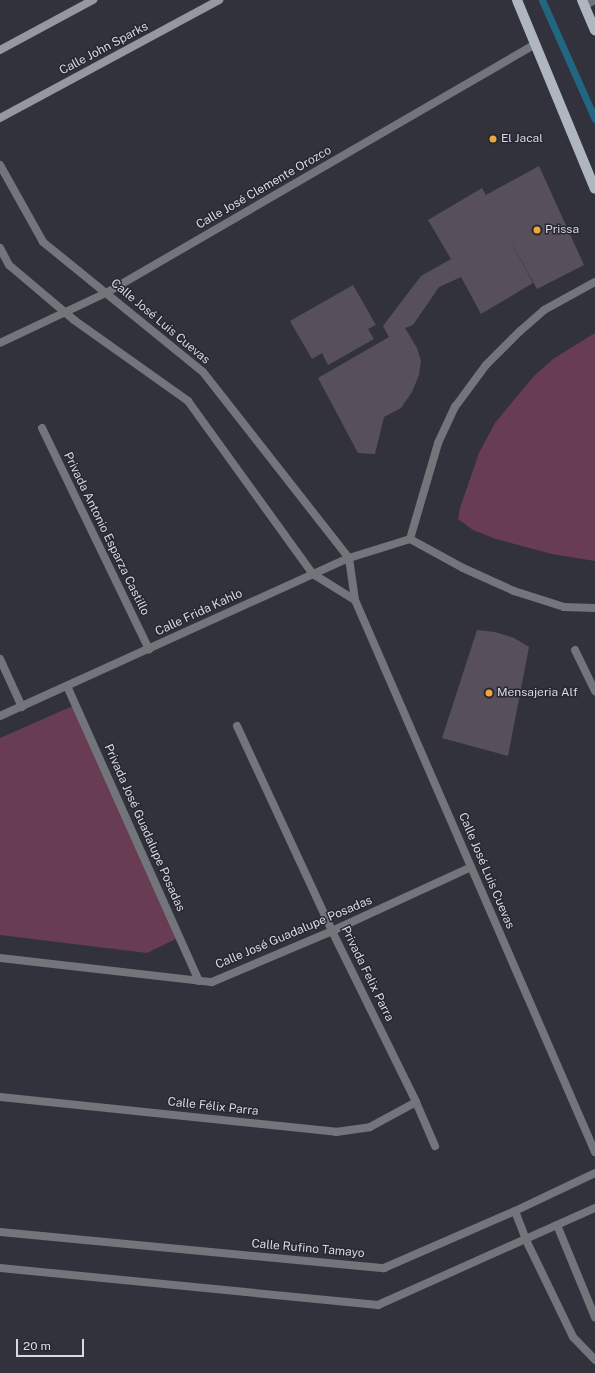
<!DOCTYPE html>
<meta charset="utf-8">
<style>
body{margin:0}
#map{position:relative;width:595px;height:1373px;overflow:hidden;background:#32323c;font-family:"Public Sans",sans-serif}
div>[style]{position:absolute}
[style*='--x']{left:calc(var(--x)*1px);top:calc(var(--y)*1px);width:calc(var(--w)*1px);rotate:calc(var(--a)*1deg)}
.green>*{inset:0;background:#683d54}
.stream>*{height:7px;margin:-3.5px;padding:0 3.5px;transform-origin:3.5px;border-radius:3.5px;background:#226782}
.building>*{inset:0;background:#57505a}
.lane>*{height:8px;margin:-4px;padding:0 4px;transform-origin:4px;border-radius:4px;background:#72757a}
.street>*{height:8px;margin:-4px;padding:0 4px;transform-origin:4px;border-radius:4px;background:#72757a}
.secondary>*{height:8px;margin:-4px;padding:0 4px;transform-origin:4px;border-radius:4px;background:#9499a1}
.primary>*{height:10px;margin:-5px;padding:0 5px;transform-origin:5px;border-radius:5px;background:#afb6bf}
.dots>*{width:11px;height:11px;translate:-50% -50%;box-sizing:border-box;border:2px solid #282832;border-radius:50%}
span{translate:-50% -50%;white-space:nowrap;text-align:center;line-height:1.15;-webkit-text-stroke:3px #282832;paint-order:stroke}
.street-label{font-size:12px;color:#d9d9e0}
.poi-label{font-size:12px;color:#d9d9e0}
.left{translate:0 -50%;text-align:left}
.scale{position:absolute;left:16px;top:1339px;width:68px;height:18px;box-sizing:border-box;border:2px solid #d9d9e0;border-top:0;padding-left:5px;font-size:12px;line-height:14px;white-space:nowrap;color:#d9d9e0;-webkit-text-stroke:3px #282832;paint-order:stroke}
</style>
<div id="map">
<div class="green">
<i style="clip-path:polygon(595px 333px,595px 561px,552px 554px,496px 539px,473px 530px,458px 519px,460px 508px,479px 453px,495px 423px,533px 377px,553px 359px)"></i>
<i style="clip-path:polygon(75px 705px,180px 937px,147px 953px,0 935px,0 738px)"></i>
</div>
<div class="stream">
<i style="--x:542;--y:0;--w:130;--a:66"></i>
</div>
<div class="building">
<i style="clip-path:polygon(539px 166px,584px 265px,537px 289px,507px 234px,533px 283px,481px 314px,461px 277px,439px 287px,413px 325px,405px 328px,417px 348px,421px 361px,419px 375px,412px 392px,401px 408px,384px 417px,375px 454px,358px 453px,318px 378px,389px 337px,383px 326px,421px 276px,451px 259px,428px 220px,482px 188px,486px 195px)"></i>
<i style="clip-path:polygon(353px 285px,376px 325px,368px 329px,374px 339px,328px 365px,322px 353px,312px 359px,290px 321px)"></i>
<i style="clip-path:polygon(477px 630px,495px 632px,514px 638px,529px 647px,508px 756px,442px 738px)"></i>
</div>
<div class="lane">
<i style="--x:584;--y:6;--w:13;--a:-29"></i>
<i style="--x:575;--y:650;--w:46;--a:64"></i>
</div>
<div class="street">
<i style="--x:0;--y:165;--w:88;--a:60.8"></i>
<i style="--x:43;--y:242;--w:206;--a:39.1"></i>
<i style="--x:203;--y:372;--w:236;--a:51.9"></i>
<i style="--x:349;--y:558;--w:42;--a:81.9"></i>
<i style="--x:355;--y:600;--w:602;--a:66.5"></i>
<i style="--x:0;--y:248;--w:19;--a:62"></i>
<i style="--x:9;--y:265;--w:85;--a:40.2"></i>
<i style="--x:74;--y:320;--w:140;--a:35.4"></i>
<i style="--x:188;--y:401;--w:213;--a:54.2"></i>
<i style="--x:313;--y:574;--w:49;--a:31.8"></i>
<i style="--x:0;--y:343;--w:117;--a:-25.3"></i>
<i style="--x:106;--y:293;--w:496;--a:-30.1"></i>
<i style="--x:42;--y:428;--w:246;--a:64.2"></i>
<i style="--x:410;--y:539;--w:100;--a:-73.7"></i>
<i style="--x:438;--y:443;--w:40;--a:-65"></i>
<i style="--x:455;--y:407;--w:52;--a:-53.6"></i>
<i style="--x:486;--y:365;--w:47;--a:-45"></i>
<i style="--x:519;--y:332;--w:33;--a:-41"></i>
<i style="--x:544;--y:310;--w:58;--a:-28.8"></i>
<i style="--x:0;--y:659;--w:53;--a:65.4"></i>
<i style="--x:67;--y:686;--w:323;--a:65.9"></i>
<i style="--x:0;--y:716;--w:383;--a:-24.4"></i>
<i style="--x:349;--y:558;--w:64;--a:-17.3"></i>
<i style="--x:410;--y:539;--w:60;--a:28.7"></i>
<i style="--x:463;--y:568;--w:56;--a:24.3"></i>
<i style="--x:514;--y:591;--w:52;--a:17.7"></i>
<i style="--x:564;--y:607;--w:31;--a:2"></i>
<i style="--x:237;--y:726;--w:226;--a:65.1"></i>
<i style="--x:332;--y:931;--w:191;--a:63.8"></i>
<i style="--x:416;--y:1102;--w:48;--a:66.6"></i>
<i style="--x:0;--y:958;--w:213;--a:6.5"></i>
<i style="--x:212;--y:982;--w:130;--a:-23"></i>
<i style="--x:332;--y:931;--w:153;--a:-24.7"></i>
<i style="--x:0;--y:1097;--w:338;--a:5.9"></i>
<i style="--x:336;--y:1132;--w:34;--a:-8"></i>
<i style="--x:370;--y:1127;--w:52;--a:-28.5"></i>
<i style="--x:515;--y:1211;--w:31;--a:69"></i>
<i style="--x:526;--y:1240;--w:108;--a:64.1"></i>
<i style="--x:573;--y:1337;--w:32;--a:46"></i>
<i style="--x:557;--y:1225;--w:100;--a:67.6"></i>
<i style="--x:0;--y:1232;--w:386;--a:5.4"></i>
<i style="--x:384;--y:1268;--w:143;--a:-23.5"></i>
<i style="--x:515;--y:1211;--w:89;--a:-25.4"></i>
<i style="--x:0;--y:1268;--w:380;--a:5.6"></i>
<i style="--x:378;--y:1305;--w:238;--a:-24.1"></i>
</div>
<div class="secondary">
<i style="--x:0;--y:50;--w:106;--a:-28.3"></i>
<i style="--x:0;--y:118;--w:249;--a:-28.3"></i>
</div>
<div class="primary">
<i style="--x:517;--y:0;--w:204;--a:67.6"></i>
<i style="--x:582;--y:0;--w:33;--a:67"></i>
</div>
<div class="dots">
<i style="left:493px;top:139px;background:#eca93a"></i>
<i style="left:537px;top:230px;background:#eca93a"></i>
<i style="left:489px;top:693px;background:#eca93a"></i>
</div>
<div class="street-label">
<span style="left:104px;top:49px;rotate:-28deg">Calle John Sparks</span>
<span style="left:264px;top:188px;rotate:-30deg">Calle José Clemente Orozco</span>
<span style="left:160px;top:322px;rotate:40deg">Calle José Luis Cuevas</span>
<span style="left:106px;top:534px;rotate:64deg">Privada Antonio Esparza Castillo</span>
<span style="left:199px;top:613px;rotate:-25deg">Calle Frida Kahlo</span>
<span style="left:144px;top:828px;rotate:66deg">Privada José Guadalupe Posadas</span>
<span style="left:486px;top:871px;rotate:67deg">Calle José Luis Cuevas</span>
<span style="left:294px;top:933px;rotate:-23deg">Calle José Guadalupe Posadas</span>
<span style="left:367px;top:974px;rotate:64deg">Privada Felix Parra</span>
<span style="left:213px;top:1107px;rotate:6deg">Calle Félix Parra</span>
<span style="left:308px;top:1249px;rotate:5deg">Calle Rufino Tamayo</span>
</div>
<div class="poi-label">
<span class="left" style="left:501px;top:139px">El Jacal</span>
<span class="left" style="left:545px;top:230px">Prissa</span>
<span class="left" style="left:497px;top:693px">Mensajeria Alf</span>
</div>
<div class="scale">20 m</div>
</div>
